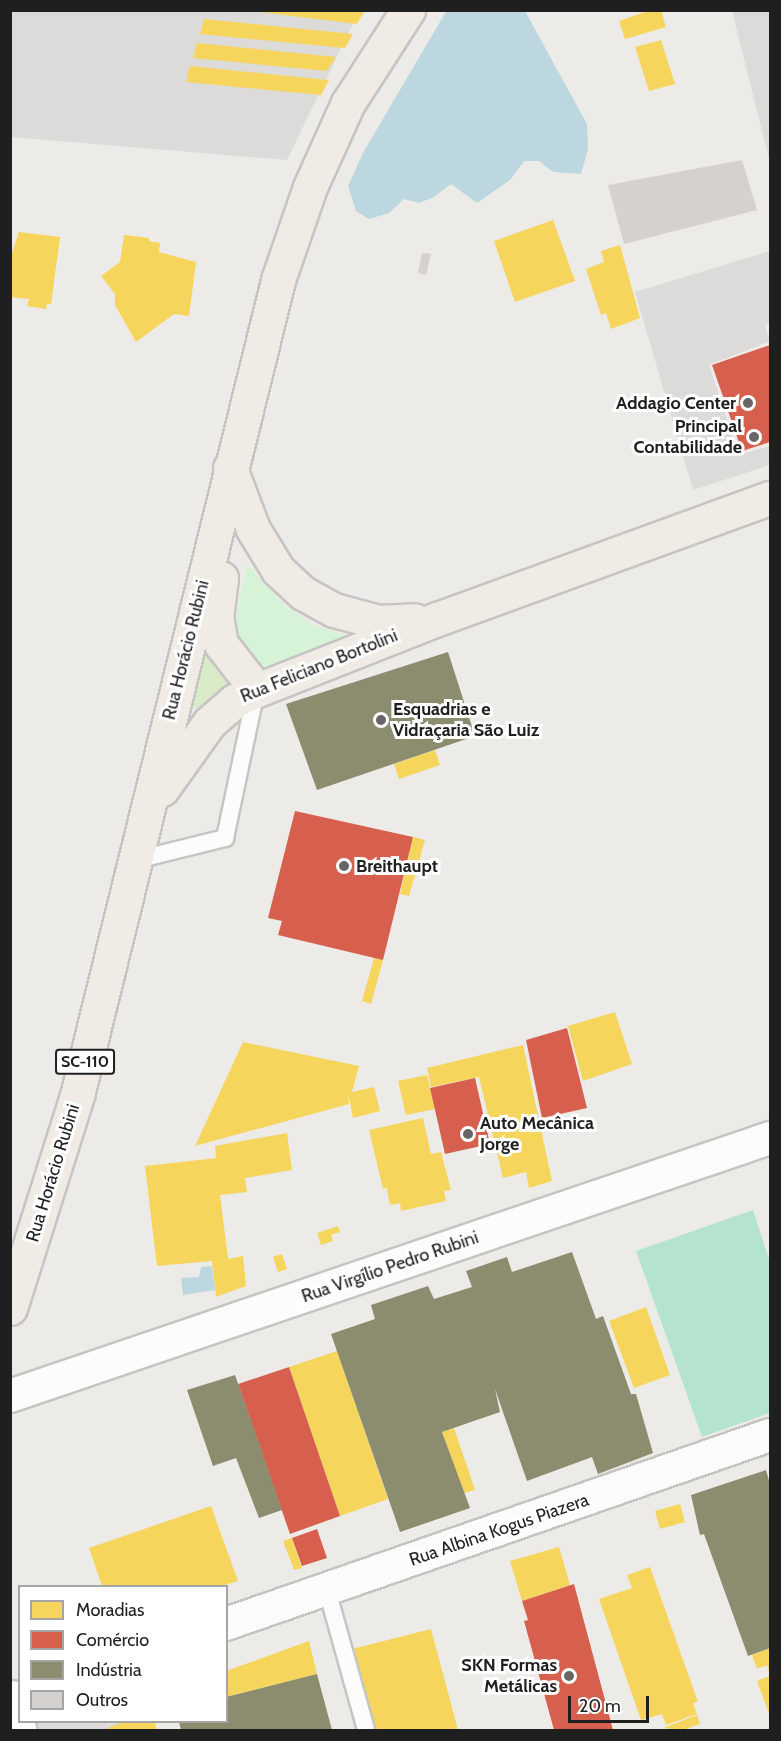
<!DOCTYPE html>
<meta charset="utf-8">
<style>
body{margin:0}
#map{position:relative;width:781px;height:1741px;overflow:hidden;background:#edebe8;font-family:Cabin,sans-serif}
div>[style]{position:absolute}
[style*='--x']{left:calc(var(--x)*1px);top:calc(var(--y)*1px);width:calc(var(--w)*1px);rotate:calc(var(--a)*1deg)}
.residential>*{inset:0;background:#dcdbd9}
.grass>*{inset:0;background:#d9eac7}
.park>*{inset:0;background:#d6f3d7}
.pitch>*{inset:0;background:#b4e3d0}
.water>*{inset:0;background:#bcd7e0}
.homes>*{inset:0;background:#f6d55c}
.shops>*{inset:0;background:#d6604d}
.industry>*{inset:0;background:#8c8c6e}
.building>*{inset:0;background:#d4d1cf}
.roads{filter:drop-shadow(2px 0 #c6c5c4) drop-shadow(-2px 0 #c6c5c4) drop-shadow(0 2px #c6c5c4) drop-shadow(0 -2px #c6c5c4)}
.lane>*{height:16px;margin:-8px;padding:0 8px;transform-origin:8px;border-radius:8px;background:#fcfcfc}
.street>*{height:32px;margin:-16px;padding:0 16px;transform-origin:16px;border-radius:16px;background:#fcfcfc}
.primary>*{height:33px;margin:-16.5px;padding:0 16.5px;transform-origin:16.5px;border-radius:16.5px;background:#f0ece5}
.dots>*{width:16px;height:16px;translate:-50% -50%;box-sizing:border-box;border:3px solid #fff;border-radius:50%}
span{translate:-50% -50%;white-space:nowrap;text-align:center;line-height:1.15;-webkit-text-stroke:6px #fff;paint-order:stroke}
.shield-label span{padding:2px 4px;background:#fff;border:2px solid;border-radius:4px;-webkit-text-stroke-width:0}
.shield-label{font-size:16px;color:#1f1f1f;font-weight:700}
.poi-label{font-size:18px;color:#1f1f1f;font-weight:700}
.right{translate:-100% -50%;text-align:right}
.left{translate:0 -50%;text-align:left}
.street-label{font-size:18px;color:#1f1f1f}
.frame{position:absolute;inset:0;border:12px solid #1f1f1f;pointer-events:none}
.legend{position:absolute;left:18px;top:1585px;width:210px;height:138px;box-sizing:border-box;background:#fff;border:2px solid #a5a5a5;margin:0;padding:8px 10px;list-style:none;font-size:18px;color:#1f1f1f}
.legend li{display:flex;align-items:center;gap:12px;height:30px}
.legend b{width:30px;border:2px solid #a5a5a5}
.scale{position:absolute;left:568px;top:1696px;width:81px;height:27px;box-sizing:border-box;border:3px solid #1f1f1f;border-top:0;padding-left:8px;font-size:18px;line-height:21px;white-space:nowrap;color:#1f1f1f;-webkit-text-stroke:4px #fff;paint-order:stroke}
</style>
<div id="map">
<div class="residential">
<i style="clip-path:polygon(10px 11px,359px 11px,287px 160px,11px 137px)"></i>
<i style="clip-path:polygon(732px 11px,770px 11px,770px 163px)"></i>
<i style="clip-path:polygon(770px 251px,770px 322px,765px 325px,770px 341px,709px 365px,739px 455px,770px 446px,770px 465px,693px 490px,635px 292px)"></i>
<i style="clip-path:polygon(20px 1722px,148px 1722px,151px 1730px,11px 1730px)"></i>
</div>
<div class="grass">
<i style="clip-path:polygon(206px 654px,221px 659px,229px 674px,228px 687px,212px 703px,196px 709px,187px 699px,193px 662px)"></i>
</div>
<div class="park">
<i style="clip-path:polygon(247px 564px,284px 605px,313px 625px,355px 638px,266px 669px,249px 662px,233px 632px)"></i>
</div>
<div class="pitch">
<i style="clip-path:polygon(753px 1210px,770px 1262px,770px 1413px,702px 1437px,636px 1251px)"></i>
</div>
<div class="water">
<i style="clip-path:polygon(447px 10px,525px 11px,587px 124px,588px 149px,581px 174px,553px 172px,539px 161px,524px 161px,510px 180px,477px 203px,451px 184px,434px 197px,419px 203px,404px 199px,389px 213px,369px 219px,356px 211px,348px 186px,364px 151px)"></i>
<i style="clip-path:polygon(212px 1266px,215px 1290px,183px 1295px,181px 1278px,199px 1277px,201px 1267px)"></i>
</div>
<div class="homes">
<i style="clip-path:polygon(244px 10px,365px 10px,357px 24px)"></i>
<i style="clip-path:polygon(651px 10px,661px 10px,666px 27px,625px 39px,619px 21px)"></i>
<i style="clip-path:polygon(204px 19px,353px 34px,345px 48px,200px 34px)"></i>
<i style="clip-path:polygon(661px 40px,675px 84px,649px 91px,635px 47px)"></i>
<i style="clip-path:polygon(197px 43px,336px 57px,327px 71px,193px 58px)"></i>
<i style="clip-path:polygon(190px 66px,329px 80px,321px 95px,186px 82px)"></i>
<i style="clip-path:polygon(553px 220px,575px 281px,515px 302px,494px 241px)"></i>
<i style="clip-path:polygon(19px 232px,60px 237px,51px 304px,47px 304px,46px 309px,27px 306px,29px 299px,10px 297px,10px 259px)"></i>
<i style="clip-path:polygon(124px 235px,149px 238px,149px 241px,160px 243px,159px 252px,196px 262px,189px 316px,174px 314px,136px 342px,115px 305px,115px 294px,101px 276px,120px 262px)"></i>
<i style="clip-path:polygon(620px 245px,640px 318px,611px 329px,606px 313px,601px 315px,586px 269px,604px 262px,601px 251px)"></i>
<i style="clip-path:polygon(435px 750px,440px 765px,399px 779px,394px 764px)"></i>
<i style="clip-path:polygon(413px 837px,425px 840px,409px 896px,400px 894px)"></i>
<i style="clip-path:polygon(374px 958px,383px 960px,371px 1004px,362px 1001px)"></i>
<i style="clip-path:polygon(615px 1012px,632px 1064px,583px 1081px,568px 1026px)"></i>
<i style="clip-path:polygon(243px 1042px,359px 1066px,352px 1092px,374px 1087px,380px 1111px,353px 1118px,348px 1093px,349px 1104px,195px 1146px)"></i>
<i style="clip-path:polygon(523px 1045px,552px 1181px,529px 1188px,526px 1172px,503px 1178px,479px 1077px,431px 1087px,427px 1068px)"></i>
<i style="clip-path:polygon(427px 1075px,435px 1109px,406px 1115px,398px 1081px)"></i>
<i style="clip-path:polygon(423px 1118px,431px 1154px,441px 1152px,451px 1190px,444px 1191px,446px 1201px,401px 1211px,400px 1203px,390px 1205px,387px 1188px,383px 1189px,369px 1130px)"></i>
<i style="clip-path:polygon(287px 1133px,292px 1170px,245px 1178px,247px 1192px,220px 1195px,228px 1259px,243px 1256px,246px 1286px,216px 1297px,212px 1261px,157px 1266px,145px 1166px,216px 1158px,215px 1146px)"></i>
<i style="clip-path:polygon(338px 1226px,340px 1232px,331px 1235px,333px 1241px,321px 1245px,317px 1233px)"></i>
<i style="clip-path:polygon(282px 1254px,287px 1269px,278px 1272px,273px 1257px)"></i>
<i style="clip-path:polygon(646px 1307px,670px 1375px,634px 1388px,609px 1321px)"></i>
<i style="clip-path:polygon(337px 1351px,388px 1499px,340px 1516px,289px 1367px)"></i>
<i style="clip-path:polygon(454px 1428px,475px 1490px,464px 1493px,442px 1432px)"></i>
<i style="clip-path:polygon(680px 1504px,685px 1522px,660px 1529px,655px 1511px)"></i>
<i style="clip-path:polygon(211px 1506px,238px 1581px,221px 1586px,102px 1586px,89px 1548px)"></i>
<i style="clip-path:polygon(292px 1538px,302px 1568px,294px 1570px,283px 1541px)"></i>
<i style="clip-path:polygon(559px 1547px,570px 1585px,522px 1601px,510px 1561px)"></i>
<i style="clip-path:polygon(650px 1567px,698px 1702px,693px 1703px,697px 1714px,666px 1725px,662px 1714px,641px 1720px,599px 1599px,632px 1588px,627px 1575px)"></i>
<i style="clip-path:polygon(431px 1629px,458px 1730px,373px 1730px,352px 1649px)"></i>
<i style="clip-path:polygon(309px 1641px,317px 1674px,226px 1697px,226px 1671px)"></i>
<i style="clip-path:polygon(770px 1648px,770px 1675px,767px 1665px,757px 1669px,752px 1655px)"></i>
<i style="clip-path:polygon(770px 1676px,770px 1716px,757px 1681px)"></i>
<i style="clip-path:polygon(697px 1715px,700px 1724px,683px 1730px,663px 1728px)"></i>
<i style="clip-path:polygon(123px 1722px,155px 1722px,157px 1730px,103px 1730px)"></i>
</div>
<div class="shops">
<i style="clip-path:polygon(770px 345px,770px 442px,742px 451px,712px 365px)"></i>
<i style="clip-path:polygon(295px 811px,413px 837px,383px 960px,278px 935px,282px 921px,268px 918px)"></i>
<i style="clip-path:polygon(567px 1028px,587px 1108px,542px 1118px,526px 1040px)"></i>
<i style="clip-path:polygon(475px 1078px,490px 1144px,445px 1154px,430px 1088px)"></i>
<i style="clip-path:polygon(289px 1367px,340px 1516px,290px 1534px,238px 1384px)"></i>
<i style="clip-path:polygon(317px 1529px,327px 1558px,302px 1566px,292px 1538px)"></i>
<i style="clip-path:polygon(574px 1584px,613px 1730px,554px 1730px,524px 1621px,528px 1620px,522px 1601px)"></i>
</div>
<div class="industry">
<i style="clip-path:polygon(448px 652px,475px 736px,317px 790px,286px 704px)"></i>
<i style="clip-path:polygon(572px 1252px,596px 1319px,603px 1316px,631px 1394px,636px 1394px,653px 1453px,598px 1474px,592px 1457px,527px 1481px,495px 1389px,500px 1412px,442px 1432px,470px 1508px,400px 1532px,331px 1334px,375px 1319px,371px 1305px,428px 1286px,434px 1299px,472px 1287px,466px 1271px,507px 1257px,512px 1272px)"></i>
<i style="clip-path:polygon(235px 1375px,282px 1510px,259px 1518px,236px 1458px,213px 1466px,187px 1390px)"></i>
<i style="clip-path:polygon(766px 1470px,770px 1484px,770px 1648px,748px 1656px,704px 1534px,700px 1535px,691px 1495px)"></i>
<i style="clip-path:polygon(317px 1674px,332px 1730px,181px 1730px,179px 1722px,226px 1722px,226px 1697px)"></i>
</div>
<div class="building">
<i style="clip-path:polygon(742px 160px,757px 210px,624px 244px,608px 185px)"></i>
<i style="clip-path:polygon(422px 253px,431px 254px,426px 275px,418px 273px)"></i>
</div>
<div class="roads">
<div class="lane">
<i style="--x:136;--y:860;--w:92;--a:-13.9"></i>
<i style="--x:225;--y:838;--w:150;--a:-78.1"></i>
<i style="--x:327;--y:1590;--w:145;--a:74.4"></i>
</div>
<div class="street">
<i style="--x:10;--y:1396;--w:803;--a:-18.75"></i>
<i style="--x:226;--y:1624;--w:576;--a:-19.16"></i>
<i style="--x:12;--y:1697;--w:34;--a:76"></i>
</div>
<div class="primary">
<i style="--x:230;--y:468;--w:65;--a:69.3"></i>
<i style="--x:253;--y:529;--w:48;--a:58.6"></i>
<i style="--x:278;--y:570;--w:34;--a:43"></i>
<i style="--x:303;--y:593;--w:35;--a:29"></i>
<i style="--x:334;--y:610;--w:47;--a:14.9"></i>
<i style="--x:379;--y:622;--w:35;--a:-3"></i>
<i style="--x:221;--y:578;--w:38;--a:97"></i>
<i style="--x:216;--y:616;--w:28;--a:80"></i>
<i style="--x:221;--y:644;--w:58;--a:52"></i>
<i style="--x:162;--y:789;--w:81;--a:-54.5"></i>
<i style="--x:209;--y:723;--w:33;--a:-41"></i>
<i style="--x:234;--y:701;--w:25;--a:-26"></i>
<i style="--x:257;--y:690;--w:193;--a:-21.5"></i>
<i style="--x:437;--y:619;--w:354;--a:-20"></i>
<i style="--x:10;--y:1308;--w:226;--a:-72.5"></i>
<i style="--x:78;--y:1092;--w:836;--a:-76.16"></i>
<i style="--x:278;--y:280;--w:98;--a:-71"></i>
<i style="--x:310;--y:187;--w:92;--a:-65.7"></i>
<i style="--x:348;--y:103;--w:111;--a:-57.2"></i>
</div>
</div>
<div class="dots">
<i style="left:748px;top:403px;background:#676665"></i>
<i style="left:754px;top:437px;background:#676665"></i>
<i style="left:381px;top:720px;background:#676665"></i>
<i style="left:344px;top:866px;background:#676665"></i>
<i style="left:468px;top:1134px;background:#676665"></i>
<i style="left:569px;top:1676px;background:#676665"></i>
</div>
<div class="shield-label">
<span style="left:85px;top:1062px">SC-110</span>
</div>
<div class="poi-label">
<span class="right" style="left:736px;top:403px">Addagio Center</span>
<span class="right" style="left:742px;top:437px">Principal<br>Contabilidade</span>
<span class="left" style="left:393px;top:720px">Esquadrias e<br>Vidraçaria São Luiz</span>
<span class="left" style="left:356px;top:866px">Breithaupt</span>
<span class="left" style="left:480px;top:1134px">Auto Mecânica<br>Jorge</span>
<span class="right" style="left:557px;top:1676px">SKN Formas<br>Metálicas</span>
</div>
<div class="street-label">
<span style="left:186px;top:650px;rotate:-76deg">Rua Horácio Rubini</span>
<span style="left:319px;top:666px;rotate:-22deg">Rua Feliciano Bortolini</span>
<span style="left:53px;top:1173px;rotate:-73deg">Rua Horácio Rubini</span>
<span style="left:390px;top:1267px;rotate:-19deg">Rua Virgílio Pedro Rubini</span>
<span style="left:499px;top:1530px;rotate:-19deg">Rua Albina Kogus Piazera</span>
</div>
<div class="frame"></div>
<ul class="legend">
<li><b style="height:16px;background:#f6d55c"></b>Moradias</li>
<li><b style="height:16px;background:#d6604d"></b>Comércio</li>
<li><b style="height:16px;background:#8c8c6e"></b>Indústria</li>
<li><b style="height:16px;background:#d4d1cf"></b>Outros</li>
</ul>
<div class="scale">20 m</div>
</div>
